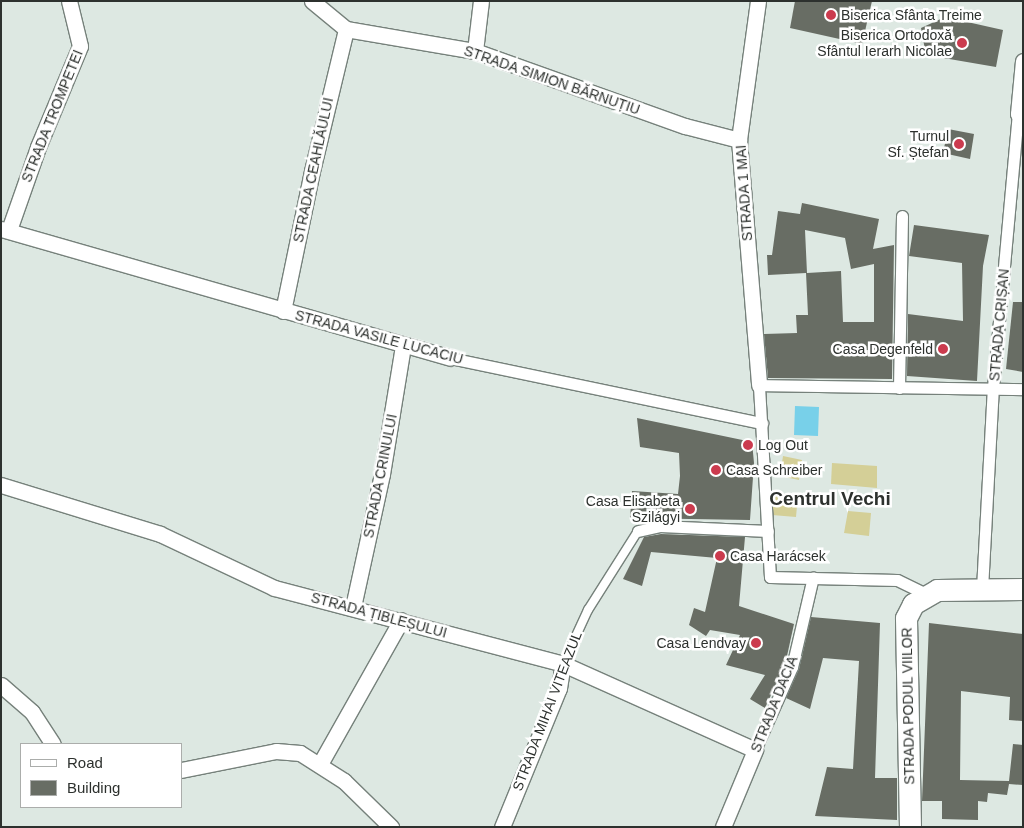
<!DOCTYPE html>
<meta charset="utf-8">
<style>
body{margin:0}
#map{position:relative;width:1024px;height:828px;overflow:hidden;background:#dde8e2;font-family:Helvetica,sans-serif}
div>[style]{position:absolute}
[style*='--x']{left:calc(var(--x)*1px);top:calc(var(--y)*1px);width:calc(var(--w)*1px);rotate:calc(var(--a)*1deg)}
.green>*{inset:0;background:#d4cf97}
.water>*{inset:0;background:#78d0e9}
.building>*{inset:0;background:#686d64}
.roads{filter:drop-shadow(1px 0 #76817b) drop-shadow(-1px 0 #76817b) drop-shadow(0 1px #76817b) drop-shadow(0 -1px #76817b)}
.service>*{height:8px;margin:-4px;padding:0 4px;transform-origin:4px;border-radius:4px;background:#fff}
.pedestrian>*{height:11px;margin:-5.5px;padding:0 5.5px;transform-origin:5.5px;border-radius:5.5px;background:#fff}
.minor>*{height:15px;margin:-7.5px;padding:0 7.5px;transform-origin:7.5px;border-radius:7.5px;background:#fff}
.secondary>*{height:21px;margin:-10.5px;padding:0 10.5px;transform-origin:10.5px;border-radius:10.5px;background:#fff}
.dots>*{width:14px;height:14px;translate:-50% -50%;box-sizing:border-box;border:2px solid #fff;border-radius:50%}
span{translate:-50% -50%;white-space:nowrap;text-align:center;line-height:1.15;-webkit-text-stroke:5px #fff;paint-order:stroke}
.poi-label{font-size:14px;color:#2d312e}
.left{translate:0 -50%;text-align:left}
.right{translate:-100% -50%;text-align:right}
.street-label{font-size:14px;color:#2d312e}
.district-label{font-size:19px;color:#2d312e;font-weight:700}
.frame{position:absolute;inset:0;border:2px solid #2d312e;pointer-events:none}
.legend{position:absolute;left:20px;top:743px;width:162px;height:65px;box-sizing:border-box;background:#fff;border:1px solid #abadab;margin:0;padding:6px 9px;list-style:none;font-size:15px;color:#2d312e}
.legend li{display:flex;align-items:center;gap:10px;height:25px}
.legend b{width:25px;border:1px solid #abadab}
</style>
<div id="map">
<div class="green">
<i style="clip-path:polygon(783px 456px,802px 460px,799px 480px,780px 476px)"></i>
<i style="clip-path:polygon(832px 463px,877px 466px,877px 488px,831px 484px)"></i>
<i style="clip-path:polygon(774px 493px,798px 495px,796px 517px,772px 515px)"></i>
<i style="clip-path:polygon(848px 511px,871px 513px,869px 536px,844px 533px)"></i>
</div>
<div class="water">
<i style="clip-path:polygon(795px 406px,819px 407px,818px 436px,794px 435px)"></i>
</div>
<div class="building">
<i style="clip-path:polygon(795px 1px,872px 1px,862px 44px,790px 28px)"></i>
<i style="clip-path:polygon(945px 17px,1003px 30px,996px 67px,926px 55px,921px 28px)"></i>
<i style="clip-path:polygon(948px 129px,974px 134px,970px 159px,943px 153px)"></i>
<i style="clip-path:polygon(evenodd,802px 203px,879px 219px,873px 249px,894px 245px,892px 379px,768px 378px,764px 334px,797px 333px,796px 315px,808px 315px,806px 273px,768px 275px,767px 255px,772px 255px,778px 211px,800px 214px,802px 203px,805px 230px,845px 238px,851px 269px,874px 264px,874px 322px,843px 322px,841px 271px,807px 273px,805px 230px)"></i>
<i style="clip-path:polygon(914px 225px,989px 235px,983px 266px,977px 381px,907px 376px,908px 314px,963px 321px,962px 263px,909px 256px)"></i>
<i style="clip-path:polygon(1013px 302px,1023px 302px,1023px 372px,1006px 369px)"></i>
<i style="clip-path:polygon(637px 418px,752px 442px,754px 463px,750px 520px,630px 518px,632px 491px,678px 494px,680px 476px,679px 453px,640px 447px)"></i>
<i style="clip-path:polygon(661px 534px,745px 537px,739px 606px,794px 624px,785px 665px,765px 708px,750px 699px,765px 675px,726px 665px,740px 635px,710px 630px,706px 636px,689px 625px,694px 608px,705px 612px,717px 558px,651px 552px,642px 586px,623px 579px,644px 537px)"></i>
<i style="clip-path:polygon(811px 617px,880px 623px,875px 778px,897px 778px,897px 820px,815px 816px,827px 767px,853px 769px,859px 661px,823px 658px,810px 709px,786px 698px,799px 669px)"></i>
<i style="clip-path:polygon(929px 623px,1023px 634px,1022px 721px,1009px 720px,1010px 697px,961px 691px,960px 780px,1009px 781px,1013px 744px,1023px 745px,1023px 785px,1009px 784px,1007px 795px,988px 793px,987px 802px,978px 801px,978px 820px,942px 819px,942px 801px,922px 801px)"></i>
</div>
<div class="roads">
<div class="service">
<i style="--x:563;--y:664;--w:60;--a:-65.2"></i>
<i style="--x:588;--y:610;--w:93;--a:-57.7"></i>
</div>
<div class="pedestrian">
<i style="--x:450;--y:358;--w:319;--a:11.8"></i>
<i style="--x:899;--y:388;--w:172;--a:-89"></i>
<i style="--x:638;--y:531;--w:23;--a:-13"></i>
<i style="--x:660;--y:526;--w:108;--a:2.7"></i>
<i style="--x:982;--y:589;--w:202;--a:-86.9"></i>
<i style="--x:993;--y:387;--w:274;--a:-84.8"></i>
<i style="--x:926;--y:594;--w:32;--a:-154"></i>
<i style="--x:897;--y:580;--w:127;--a:-178.6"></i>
<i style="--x:770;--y:577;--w:192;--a:-93.3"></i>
<i style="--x:759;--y:385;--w:264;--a:0.9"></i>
<i style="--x:755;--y:750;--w:91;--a:-66"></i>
<i style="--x:792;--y:667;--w:92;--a:-76.9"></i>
</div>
<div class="minor">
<i style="--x:312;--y:1;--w:44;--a:39.5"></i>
<i style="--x:346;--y:29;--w:131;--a:9.7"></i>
<i style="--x:475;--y:51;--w:223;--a:19.7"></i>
<i style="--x:685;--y:126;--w:56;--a:14.5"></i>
<i style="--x:758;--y:1;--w:140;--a:97.8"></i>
<i style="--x:739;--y:140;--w:246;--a:85.3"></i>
<i style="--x:475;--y:51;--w:50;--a:-83.2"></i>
<i style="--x:1023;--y:61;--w:53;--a:95.4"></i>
<i style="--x:1018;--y:114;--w:5;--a:0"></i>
<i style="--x:1;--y:229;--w:467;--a:16"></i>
<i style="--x:9;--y:230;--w:88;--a:-70.7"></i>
<i style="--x:38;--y:147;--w:109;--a:-67.4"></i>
<i style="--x:80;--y:46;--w:46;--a:-103.7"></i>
<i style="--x:283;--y:311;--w:143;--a:-78.3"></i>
<i style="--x:312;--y:171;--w:146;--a:-76.5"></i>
<i style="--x:1;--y:485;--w:166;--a:17.1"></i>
<i style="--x:160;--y:534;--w:126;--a:25.3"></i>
<i style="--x:274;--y:588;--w:299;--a:14.7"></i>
<i style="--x:563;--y:664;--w:210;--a:24.1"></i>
<i style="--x:755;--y:750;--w:83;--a:112.6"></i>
<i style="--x:353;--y:607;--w:136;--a:-77.7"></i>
<i style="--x:382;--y:474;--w:130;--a:-80.7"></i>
<i style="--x:1;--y:685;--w:41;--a:41.1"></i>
<i style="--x:32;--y:712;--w:38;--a:57"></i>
<i style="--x:320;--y:764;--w:165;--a:-60.6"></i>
<i style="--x:181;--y:770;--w:97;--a:-11.3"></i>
<i style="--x:276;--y:751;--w:24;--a:5"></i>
<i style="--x:300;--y:753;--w:52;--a:32.5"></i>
<i style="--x:344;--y:781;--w:66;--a:44.4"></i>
<i style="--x:502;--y:827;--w:150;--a:-67.7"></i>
<i style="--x:559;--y:688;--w:24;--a:-81"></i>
</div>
<div class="secondary">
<i style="--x:910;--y:827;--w:209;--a:-91.1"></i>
<i style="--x:906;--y:618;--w:16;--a:-63"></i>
<i style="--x:913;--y:604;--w:28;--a:-30"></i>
<i style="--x:937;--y:590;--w:86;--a:-0.7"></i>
</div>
</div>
<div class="dots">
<i style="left:831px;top:15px;background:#cb3b4e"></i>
<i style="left:962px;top:43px;background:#cb3b4e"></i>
<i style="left:959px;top:144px;background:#cb3b4e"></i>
<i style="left:943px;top:349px;background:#cb3b4e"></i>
<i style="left:748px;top:445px;background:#cb3b4e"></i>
<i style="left:716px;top:470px;background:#cb3b4e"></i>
<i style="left:690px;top:509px;background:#cb3b4e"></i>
<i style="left:720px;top:556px;background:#cb3b4e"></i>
<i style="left:756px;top:643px;background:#cb3b4e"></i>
</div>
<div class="poi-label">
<span class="left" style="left:841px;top:15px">Biserica Sfânta Treime</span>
<span class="right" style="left:952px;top:43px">Biserica Ortodoxă<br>Sfântul Ierarh Nicolae</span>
<span class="right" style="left:949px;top:144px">Turnul<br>Sf. Ștefan</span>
<span class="right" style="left:933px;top:349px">Casa Degenfeld</span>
<span class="left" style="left:758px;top:445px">Log Out</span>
<span class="left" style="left:726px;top:470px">Casa Schreiber</span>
<span class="right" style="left:680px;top:509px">Casa Elisabeta<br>Szilágyi</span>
<span class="left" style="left:730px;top:556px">Casa Harácsek</span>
<span class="right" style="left:746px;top:643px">Casa Lendvay</span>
</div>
<div class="street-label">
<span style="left:552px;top:80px;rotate:19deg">STRADA SIMION BĂRNUȚIU</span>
<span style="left:52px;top:116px;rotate:-68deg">STRADA TROMPETEI</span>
<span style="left:313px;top:170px;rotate:-78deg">STRADA CEAHLĂULUI</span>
<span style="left:744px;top:193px;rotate:-94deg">STRADA 1 MAI</span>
<span style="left:999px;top:325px;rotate:-85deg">STRADA CRIȘAN</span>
<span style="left:379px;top:337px;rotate:15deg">STRADA VASILE LUCACIU</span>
<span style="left:380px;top:476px;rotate:-79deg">STRADA CRINULUI</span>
<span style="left:379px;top:615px;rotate:15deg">STRADA ȚIBLEȘULUI</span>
<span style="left:774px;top:704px;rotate:-68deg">STRADA DACIA</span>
<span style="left:908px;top:706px;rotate:-91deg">STRADA PODUL VIILOR</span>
<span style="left:547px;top:711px;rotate:-69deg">STRADA MIHAI VITEAZUL</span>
</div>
<div class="district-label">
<span style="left:830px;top:499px">Centrul Vechi</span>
</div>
<div class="frame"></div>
<ul class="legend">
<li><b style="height:6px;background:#fff"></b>Road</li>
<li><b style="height:14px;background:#686d64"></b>Building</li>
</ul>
</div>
